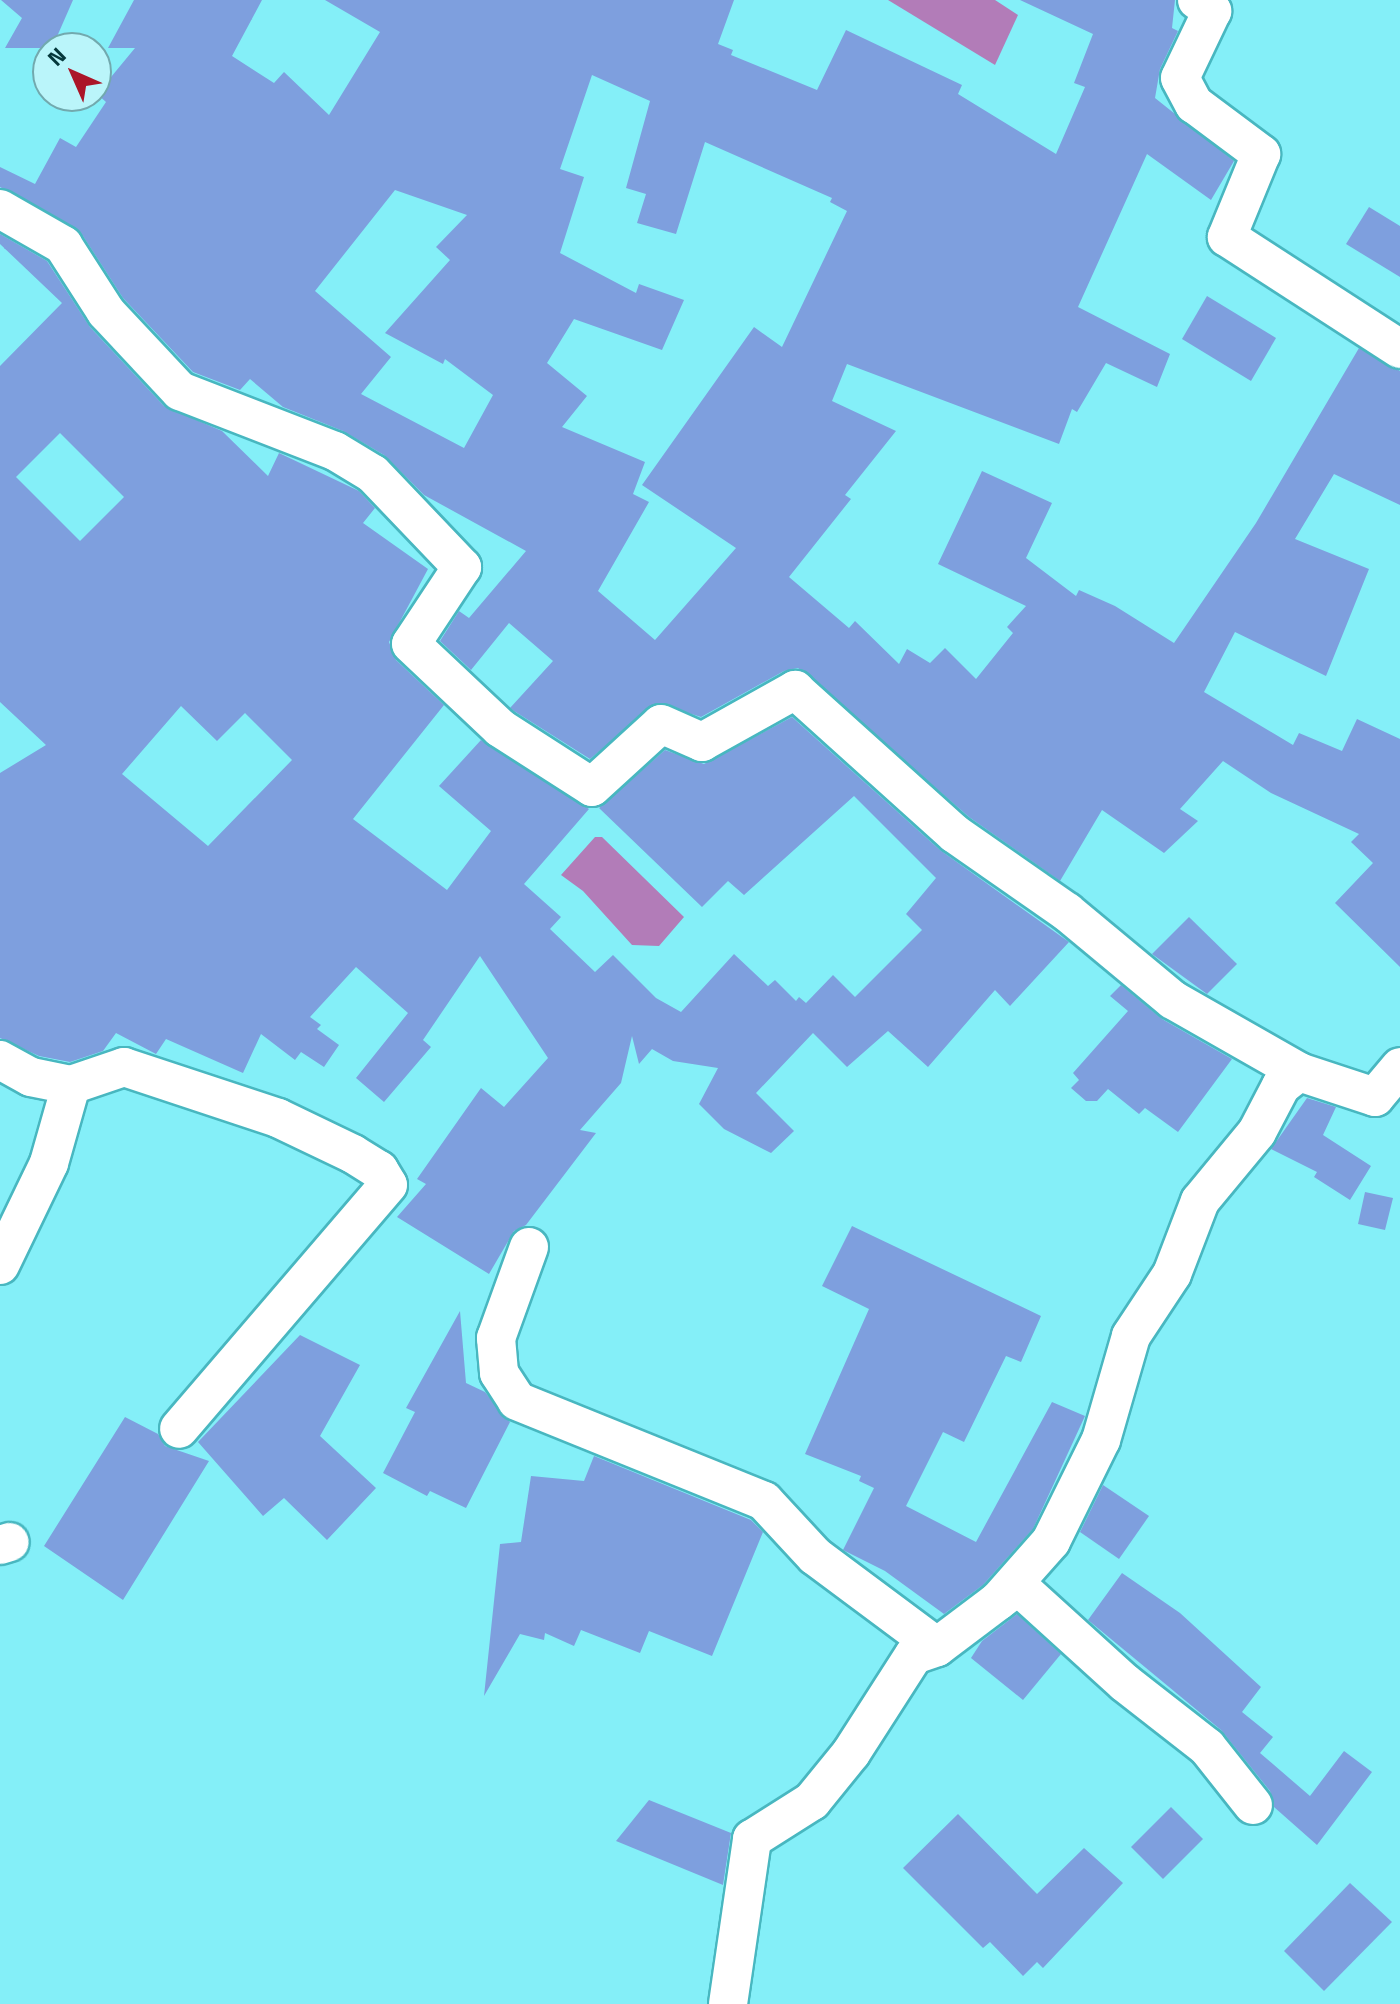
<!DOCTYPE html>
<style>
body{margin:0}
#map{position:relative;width:1400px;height:2004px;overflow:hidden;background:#84eff8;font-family:"Titillium Web",sans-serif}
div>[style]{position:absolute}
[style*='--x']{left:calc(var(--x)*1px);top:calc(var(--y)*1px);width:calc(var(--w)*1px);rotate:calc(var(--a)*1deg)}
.water>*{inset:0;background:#b27cb8}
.building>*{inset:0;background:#7e9fde}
.roads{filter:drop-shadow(2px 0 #48b7c0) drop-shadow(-2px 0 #48b7c0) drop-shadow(0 2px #48b7c0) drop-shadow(0 -2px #48b7c0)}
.minor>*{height:38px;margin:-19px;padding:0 19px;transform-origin:19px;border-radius:19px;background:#fff}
span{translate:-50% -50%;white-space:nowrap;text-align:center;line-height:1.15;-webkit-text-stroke:6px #baf5fa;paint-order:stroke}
.north{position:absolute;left:32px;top:32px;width:80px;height:80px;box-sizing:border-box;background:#baf5fa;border:2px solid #72a9ae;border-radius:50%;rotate:315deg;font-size:22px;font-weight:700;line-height:32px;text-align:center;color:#05383b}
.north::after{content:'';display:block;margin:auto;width:28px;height:36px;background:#ab1528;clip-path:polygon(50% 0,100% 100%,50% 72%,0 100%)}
</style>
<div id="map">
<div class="water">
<i style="clip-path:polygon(888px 0,995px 0,1018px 15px,995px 65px)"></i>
<i style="clip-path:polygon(595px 837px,602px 837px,684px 917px,659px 946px,632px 945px,583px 891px,561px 875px)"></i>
</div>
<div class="building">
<i style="clip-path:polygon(1px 0,73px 0,52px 48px,5px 48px,22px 18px)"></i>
<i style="clip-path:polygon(evenodd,134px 0,262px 0,232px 56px,274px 83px,284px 72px,329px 115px,380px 32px,325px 0,734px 0,718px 44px,733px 50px,731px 55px,817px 90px,846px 30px,962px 85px,958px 94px,1056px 154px,1085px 87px,1074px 83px,1093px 34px,1020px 0,1175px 0,1172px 28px,1178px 31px,1160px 69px,1155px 98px,1234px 161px,1211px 200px,1147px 154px,1078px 307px,1170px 354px,1157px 387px,1106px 363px,1077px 412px,1072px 409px,1059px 444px,847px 364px,832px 401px,896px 431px,845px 495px,851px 499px,789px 577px,849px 628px,855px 621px,899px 664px,907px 649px,930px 663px,945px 648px,976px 679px,1013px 633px,1007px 627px,1026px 606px,938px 564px,982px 471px,1052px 503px,1026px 558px,1076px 596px,1079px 590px,1115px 606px,1174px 643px,1256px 523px,1359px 348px,1400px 371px,1400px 505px,1334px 474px,1295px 539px,1369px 569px,1326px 676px,1235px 632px,1204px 692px,1293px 745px,1299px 733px,1342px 751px,1357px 719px,1400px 739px,1400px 967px,1335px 903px,1373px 863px,1351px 842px,1359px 834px,1271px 793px,1223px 761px,1180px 809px,1198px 821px,1164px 853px,1102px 810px,1060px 881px,969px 817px,798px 668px,784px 671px,701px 717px,657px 703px,590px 759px,514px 711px,510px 708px,553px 661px,509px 623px,471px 670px,440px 641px,459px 611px,469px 618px,526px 551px,424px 495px,384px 455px,343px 431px,283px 407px,250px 379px,240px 390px,193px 372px,123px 298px,81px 233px,0 187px,0 167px,35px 184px,60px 138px,76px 147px,106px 102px,97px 94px,135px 48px,108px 48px,134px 0,592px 75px,650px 101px,626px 188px,646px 194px,637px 223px,676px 234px,705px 142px,832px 198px,830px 202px,847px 211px,782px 347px,754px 327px,642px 485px,736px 548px,655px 640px,598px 591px,649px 502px,633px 494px,645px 462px,562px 427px,587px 396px,547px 363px,574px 319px,662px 350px,684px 300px,639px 284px,636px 293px,560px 253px,584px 177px,560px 169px,592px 75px,134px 0,395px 190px,467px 215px,436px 247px,450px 260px,385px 333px,443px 364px,445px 359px,493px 395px,464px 448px,361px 394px,391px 357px,315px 291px,395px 190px)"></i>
<i style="clip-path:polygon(1369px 207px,1400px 226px,1400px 277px,1346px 244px)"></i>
<i style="clip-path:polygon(evenodd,0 234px,47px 261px,90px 327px,164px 406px,222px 431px,268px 476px,279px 453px,359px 491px,375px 508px,363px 523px,428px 569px,389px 642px,396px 660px,444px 705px,353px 819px,447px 890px,491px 831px,439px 786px,481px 740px,589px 809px,524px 884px,561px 917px,550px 929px,595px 972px,613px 955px,656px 998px,681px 1012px,734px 954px,768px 986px,775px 980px,796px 1001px,799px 997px,806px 1003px,833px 975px,855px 997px,922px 930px,906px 914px,936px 878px,854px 796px,744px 895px,728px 881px,702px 907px,599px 808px,665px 750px,704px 764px,792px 717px,940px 850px,1069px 942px,1010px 1006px,995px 990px,928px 1067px,888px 1031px,847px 1067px,813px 1033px,756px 1093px,794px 1131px,771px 1153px,724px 1129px,699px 1104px,718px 1068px,673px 1061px,652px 1049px,639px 1064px,632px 1036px,621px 1083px,580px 1130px,596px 1133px,526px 1225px,514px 1231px,489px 1274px,397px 1217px,426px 1184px,417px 1179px,481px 1088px,504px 1107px,548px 1058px,480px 956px,423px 1040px,431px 1047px,384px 1102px,356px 1078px,408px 1013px,356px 967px,310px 1017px,321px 1025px,317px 1029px,339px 1045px,324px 1067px,301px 1052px,295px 1060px,261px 1034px,243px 1073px,166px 1039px,156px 1054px,116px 1033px,103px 1051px,70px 1062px,39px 1056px,0 1038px,0 773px,46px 745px,0 702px,0 366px,62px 303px,0 244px,0 234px,60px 433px,124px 497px,80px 541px,16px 477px,60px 433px,0 234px,181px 706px,217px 741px,245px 713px,292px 760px,208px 846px,122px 774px,181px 706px)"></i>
<i style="clip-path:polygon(1207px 296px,1276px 338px,1251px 381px,1182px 339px)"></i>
<i style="clip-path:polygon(1189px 917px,1237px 964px,1207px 994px,1152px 954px)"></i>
<i style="clip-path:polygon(1121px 985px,1162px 1019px,1232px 1059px,1178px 1132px,1145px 1108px,1139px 1114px,1108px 1089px,1097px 1101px,1086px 1101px,1071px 1088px,1079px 1080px,1073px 1073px,1128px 1011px,1110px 996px)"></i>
<i style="clip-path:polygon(1307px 1098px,1336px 1107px,1323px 1135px,1371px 1166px,1350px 1200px,1314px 1177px,1317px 1172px,1271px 1149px)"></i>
<i style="clip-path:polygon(1365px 1192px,1393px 1198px,1385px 1230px,1358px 1224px)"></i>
<i style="clip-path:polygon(852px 1226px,1041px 1316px,1021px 1362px,1006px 1356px,964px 1442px,943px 1432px,906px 1506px,976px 1542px,1052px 1402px,1085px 1416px,1033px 1529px,983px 1585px,944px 1614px,885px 1571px,843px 1550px,874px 1488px,859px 1481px,861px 1476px,805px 1454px,869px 1309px,822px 1286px)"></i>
<i style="clip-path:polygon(460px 1311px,466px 1383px,485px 1392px,510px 1422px,466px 1508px,430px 1491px,427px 1496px,383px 1473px,415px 1412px,406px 1408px)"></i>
<i style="clip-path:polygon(300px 1335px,360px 1365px,320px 1436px,376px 1488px,327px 1540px,284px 1498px,263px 1516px,198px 1442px)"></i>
<i style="clip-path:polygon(125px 1417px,158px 1434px,165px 1446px,209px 1461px,123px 1600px,44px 1546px)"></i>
<i style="clip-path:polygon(594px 1456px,751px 1520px,763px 1532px,712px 1656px,649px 1631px,640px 1653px,581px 1630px,574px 1646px,545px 1633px,544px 1640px,520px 1634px,484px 1696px,500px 1544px,521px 1542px,531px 1476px,584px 1481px)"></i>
<i style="clip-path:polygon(1103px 1485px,1149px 1516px,1119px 1559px,1080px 1532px)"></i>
<i style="clip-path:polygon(1122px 1573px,1180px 1613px,1261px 1687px,1242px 1712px,1273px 1737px,1260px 1753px,1310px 1796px,1344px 1751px,1372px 1772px,1317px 1845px,1274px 1807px,1270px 1791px,1221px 1730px,1088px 1620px)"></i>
<i style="clip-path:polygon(1017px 1614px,1061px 1654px,1023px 1700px,971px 1658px,982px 1641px)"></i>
<i style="clip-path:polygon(649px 1800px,731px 1833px,723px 1885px,616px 1841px)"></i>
<i style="clip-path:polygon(1171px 1807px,1203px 1839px,1163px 1879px,1131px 1847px)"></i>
<i style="clip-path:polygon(958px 1814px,1037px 1894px,1084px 1848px,1123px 1883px,1043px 1968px,1037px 1962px,1023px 1976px,990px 1942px,983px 1948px,903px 1868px)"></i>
<i style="clip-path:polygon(1350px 1883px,1392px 1922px,1324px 1991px,1284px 1951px)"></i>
</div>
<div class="roads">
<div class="minor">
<i style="--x:1197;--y:0;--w:19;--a:36"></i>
<i style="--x:1212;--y:11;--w:74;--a:115.5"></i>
<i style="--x:1180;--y:78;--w:30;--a:62"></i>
<i style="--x:1194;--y:104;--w:84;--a:36.7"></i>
<i style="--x:1261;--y:154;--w:90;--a:112.3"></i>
<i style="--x:1227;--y:237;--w:206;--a:32.9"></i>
<i style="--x:0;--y:209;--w:73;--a:29.7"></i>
<i style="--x:63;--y:245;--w:80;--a:57.3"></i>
<i style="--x:106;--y:312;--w:108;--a:46.9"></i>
<i style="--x:180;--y:391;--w:166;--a:21.2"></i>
<i style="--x:335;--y:451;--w:44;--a:31.2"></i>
<i style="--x:373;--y:474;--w:129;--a:46.3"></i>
<i style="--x:462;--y:567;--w:92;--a:123.5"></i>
<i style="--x:411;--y:644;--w:122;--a:43.3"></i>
<i style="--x:500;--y:728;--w:109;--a:32.7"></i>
<i style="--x:592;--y:787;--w:93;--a:-42.4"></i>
<i style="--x:661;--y:724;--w:45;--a:23.7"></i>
<i style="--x:702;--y:742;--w:107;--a:-29.2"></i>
<i style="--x:795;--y:690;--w:215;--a:42"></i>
<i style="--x:955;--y:834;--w:136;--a:34.9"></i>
<i style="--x:1067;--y:912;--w:138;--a:39.7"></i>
<i style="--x:1173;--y:1000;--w:145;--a:29.7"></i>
<i style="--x:1299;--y:1072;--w:80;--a:18.2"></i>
<i style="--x:1375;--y:1097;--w:39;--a:-50"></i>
<i style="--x:0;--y:1060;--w:35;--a:29"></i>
<i style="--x:31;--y:1077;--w:41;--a:11.3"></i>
<i style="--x:71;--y:1085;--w:56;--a:-18.8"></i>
<i style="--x:124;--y:1067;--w:162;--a:18.3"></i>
<i style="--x:278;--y:1118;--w:83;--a:25.6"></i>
<i style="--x:353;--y:1154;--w:31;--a:32"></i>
<i style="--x:379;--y:1170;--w:17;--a:59"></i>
<i style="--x:388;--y:1185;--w:321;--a:130.6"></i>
<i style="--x:529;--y:1247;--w:97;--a:109.9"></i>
<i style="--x:496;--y:1338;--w:35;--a:85"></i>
<i style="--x:499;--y:1373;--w:33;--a:57"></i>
<i style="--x:517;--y:1401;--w:266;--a:22"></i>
<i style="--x:764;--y:1501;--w:75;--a:47.2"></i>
<i style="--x:815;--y:1556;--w:152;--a:36.7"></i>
<i style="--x:0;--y:1265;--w:113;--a:-64.3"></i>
<i style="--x:49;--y:1163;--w:81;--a:-74.2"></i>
<i style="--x:0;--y:1545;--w:10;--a:-17"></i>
<i style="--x:998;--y:1601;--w:25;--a:-37"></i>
<i style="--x:1018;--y:1586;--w:144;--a:42.2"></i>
<i style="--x:1125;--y:1683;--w:104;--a:38"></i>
<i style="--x:1207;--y:1747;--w:74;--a:51.6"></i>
<i style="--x:728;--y:2004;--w:167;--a:-81.7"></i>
<i style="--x:752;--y:1839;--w:71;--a:-32.3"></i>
<i style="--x:812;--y:1801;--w:62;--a:-50.9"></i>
<i style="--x:851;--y:1753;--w:117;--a:-57.3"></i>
<i style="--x:914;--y:1655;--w:24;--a:-19"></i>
<i style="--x:937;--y:1647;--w:76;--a:-37"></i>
<i style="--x:998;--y:1601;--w:80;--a:-48.5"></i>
<i style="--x:1051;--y:1541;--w:113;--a:-63.7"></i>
<i style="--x:1101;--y:1440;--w:108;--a:-73.9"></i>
<i style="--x:1131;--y:1336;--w:74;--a:-56.5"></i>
<i style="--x:1172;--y:1274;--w:78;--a:-69"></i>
<i style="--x:1200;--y:1201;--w:89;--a:-50.4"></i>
<i style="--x:1257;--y:1132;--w:52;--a:-62.4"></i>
<i style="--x:1281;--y:1086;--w:23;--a:-38"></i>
</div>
</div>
<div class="north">N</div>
</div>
